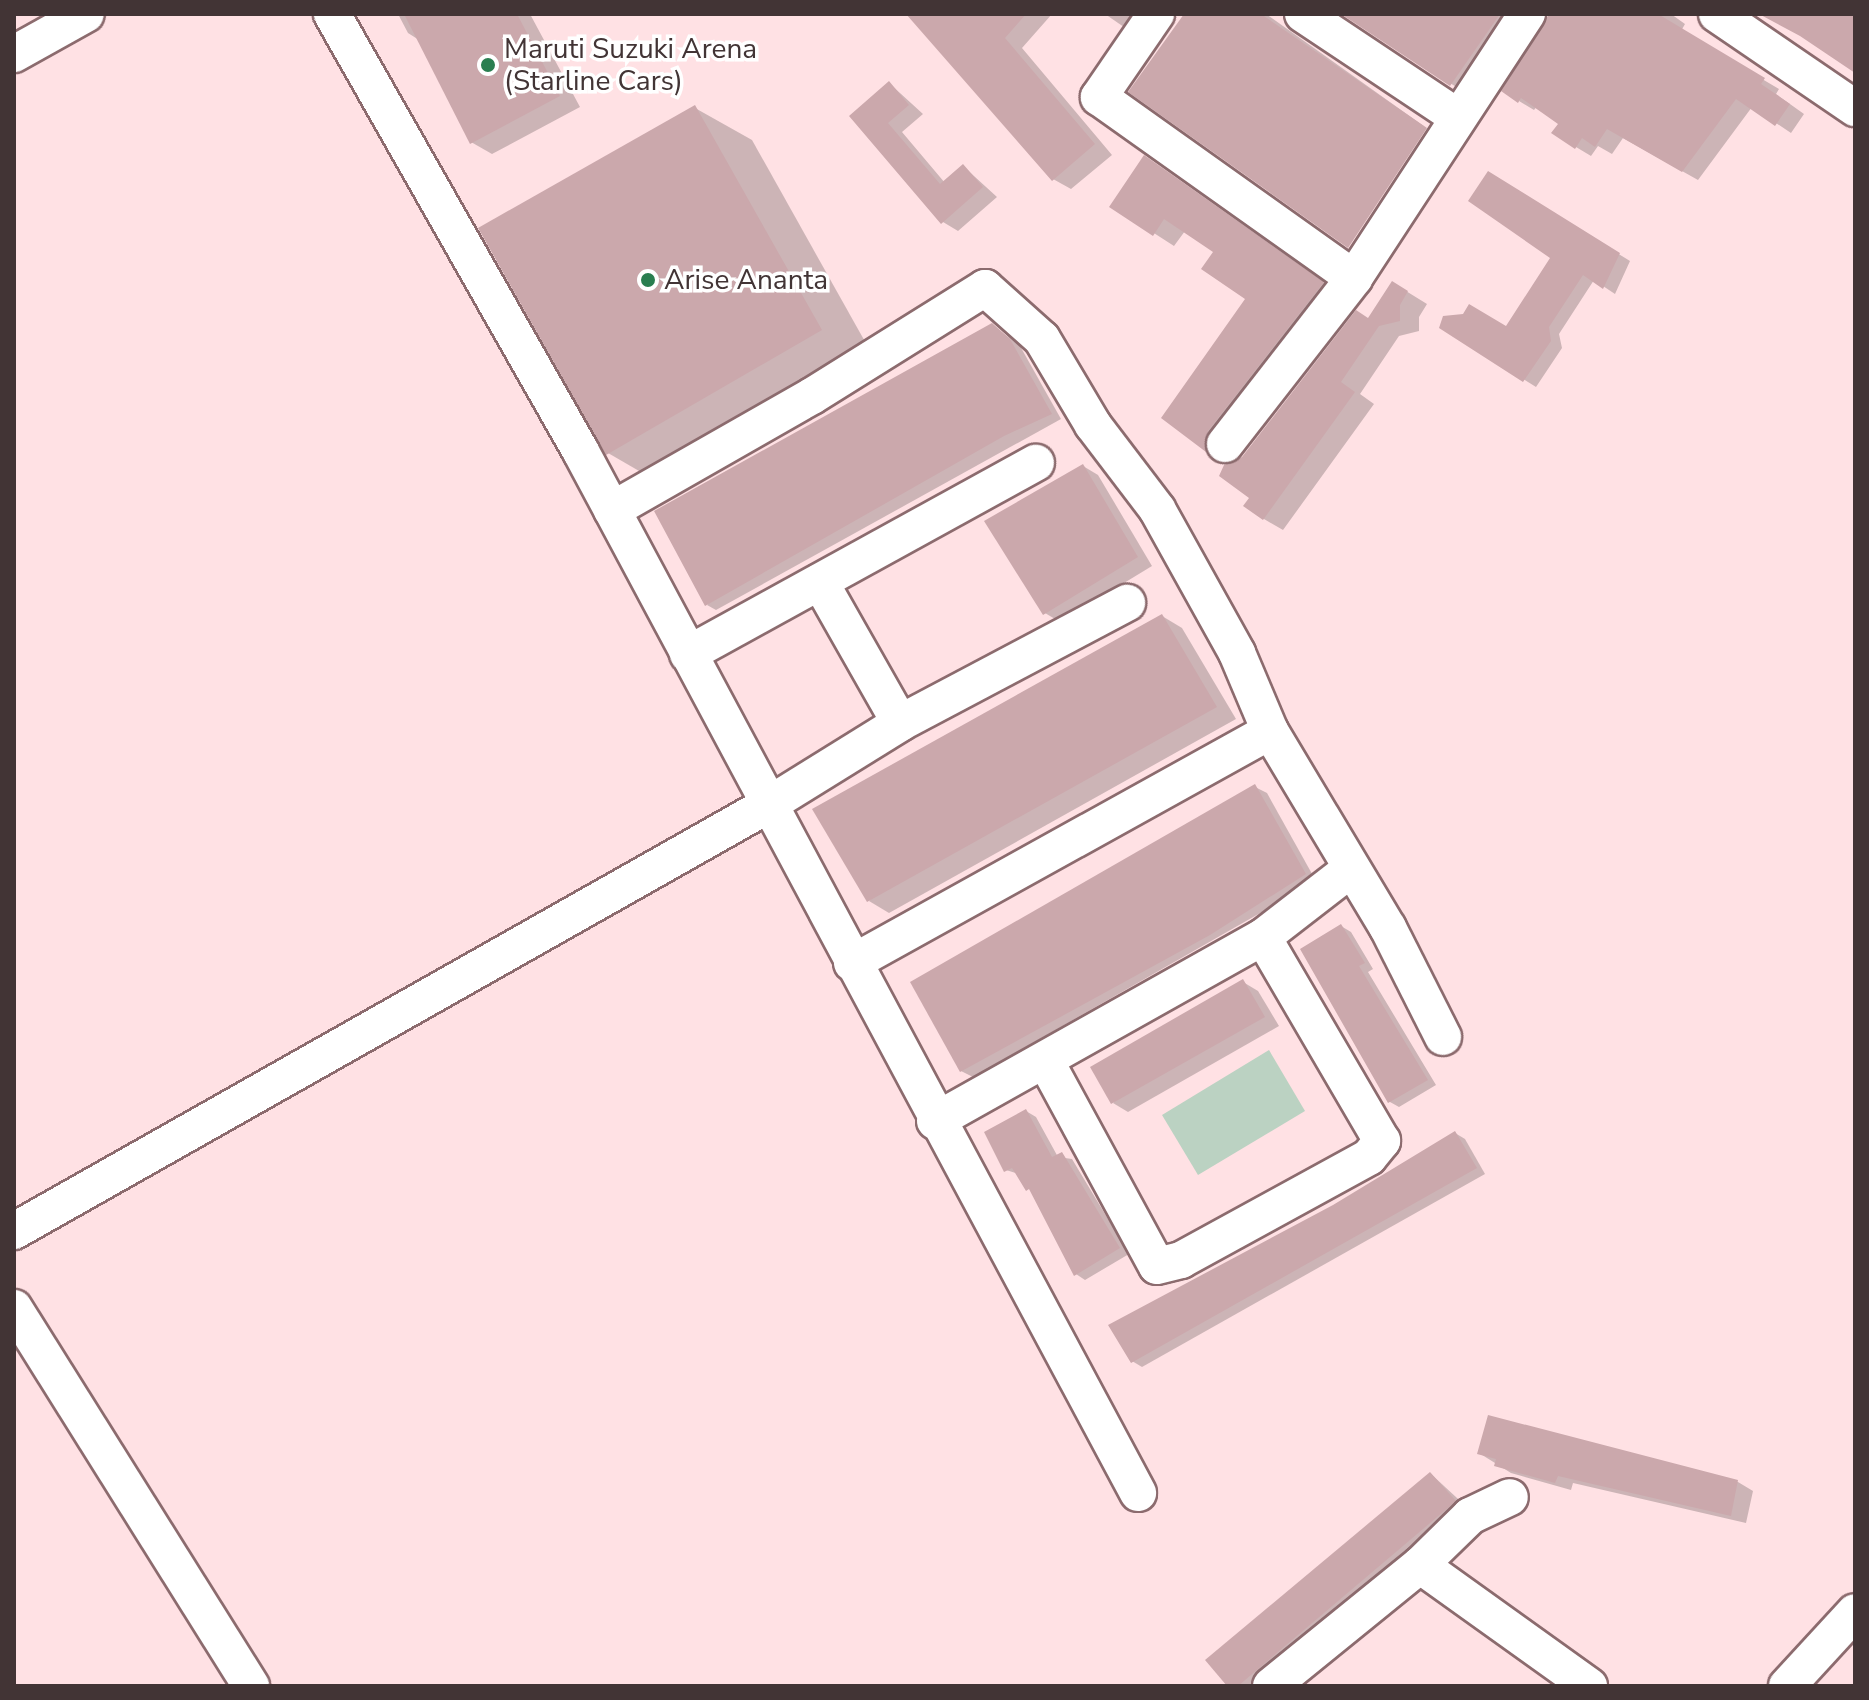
<!DOCTYPE html>
<style>
body{margin:0}
#map{position:relative;width:1869px;height:1700px;overflow:hidden;background:#ffe1e4;font-family:"Nunito Sans",sans-serif}
div>[style]{position:absolute}
[style*='--x']{left:calc(var(--x)*1px);top:calc(var(--y)*1px);width:calc(var(--w)*1px);rotate:calc(var(--a)*1deg)}
.green>*{inset:0;background:#bbd2c2}
.shadow>*{inset:0;background:#0003}
.building>*{inset:0;background:#cba8ac}
.roads{filter:drop-shadow(2px 0 #8c6b6e) drop-shadow(-2px 0 #8c6b6e) drop-shadow(0 2px #8c6b6e) drop-shadow(0 -2px #8c6b6e)}
.minor>*{height:36px;margin:-18px;padding:0 18px;transform-origin:18px;border-radius:18px;background:#fff}
.dots>*{width:22px;height:22px;translate:-50% -50%;box-sizing:border-box;border:4px solid #fff;border-radius:50%}
span{translate:-50% -50%;white-space:nowrap;text-align:center;line-height:1.15;-webkit-text-stroke:7px #fff;paint-order:stroke}
.poi-label{font-size:28px;color:#423435}
.left{translate:0 -50%;text-align:left}
.frame{position:absolute;inset:0;border:16px solid #423435;pointer-events:none}
</style>
<div id="map">
<div class="green">
<i style="clip-path:polygon(1269px 1050px,1305px 1111px,1198px 1175px,1162px 1115px)"></i>
</div>
<div class="shadow">
<i style="clip-path:polygon(398px 14px,530px 14px,580px 107px,492px 154px,471px 142px,419px 40px,408px 33px)"></i>
<i style="clip-path:polygon(924px 14px,1052px 14px,1022px 48px,1112px 155px,1071px 189px,1053px 179px)"></i>
<i style="clip-path:polygon(1105px 14px,1149px 14px,1137px 36px)"></i>
<i style="clip-path:polygon(1187px 14px,1266px 14px,1425px 127px)"></i>
<i style="clip-path:polygon(1344px 14px,1527px 14px,1470px 96px)"></i>
<i style="clip-path:polygon(1555px 14px,1671px 14px,1685px 24px,1681px 31px,1779px 89px,1776px 94px,1804px 114px,1791px 133px,1752px 107px,1698px 180px,1623px 138px,1612px 154px,1598px 146px,1591px 156px,1576px 147px,1561px 124px,1537px 106px,1534px 110px,1519px 101px)"></i>
<i style="clip-path:polygon(889px 83px,923px 114px,902px 132px,945px 183px,963px 166px,997px 197px,958px 231px,943px 222px,852px 116px)"></i>
<i style="clip-path:polygon(695px 108px,752px 140px,877px 363px,665px 486px,608px 453px)"></i>
<i style="clip-path:polygon(1429px 129px,1442px 139px,1366px 256px,1351px 248px)"></i>
<i style="clip-path:polygon(1145px 158px,1343px 296px,1226px 461px,1164px 417px,1248px 299px,1215px 252px,1185px 231px,1174px 246px,1112px 206px)"></i>
<i style="clip-path:polygon(1489px 174px,1630px 261px,1615px 294px,1594px 280px,1559px 334px,1562px 348px,1536px 387px,1441px 327px,1506px 329px,1553px 257px)"></i>
<i style="clip-path:polygon(1393px 283px,1427px 304px,1419px 317px,1419px 331px,1399px 336px,1360px 394px,1374px 404px,1283px 530px,1264px 519px,1252px 498px,1243px 458px,1370px 320px)"></i>
<i style="clip-path:polygon(992px 325px,1020px 346px,1061px 419px,716px 610px,707px 605px)"></i>
<i style="clip-path:polygon(1083px 466px,1098px 475px,1152px 566px,1060px 622px,1045px 613px)"></i>
<i style="clip-path:polygon(1162px 616px,1182px 628px,1236px 719px,889px 913px,869px 901px)"></i>
<i style="clip-path:polygon(1255px 787px,1267px 793px,1316px 881px,973px 1077px,961px 1071px)"></i>
<i style="clip-path:polygon(1341px 926px,1351px 932px,1373px 969px,1368px 972px,1436px 1085px,1399px 1107px,1390px 1102px)"></i>
<i style="clip-path:polygon(1243px 982px,1258px 991px,1279px 1026px,1128px 1112px,1113px 1103px)"></i>
<i style="clip-path:polygon(1026px 1111px,1036px 1117px,1058px 1157px,1072px 1159px,1129px 1254px,1085px 1280px,1076px 1274px,1034px 1193px,1019px 1174px,1006px 1170px)"></i>
<i style="clip-path:polygon(1455px 1133px,1465px 1139px,1485px 1174px,1142px 1367px,1132px 1361px)"></i>
<i style="clip-path:polygon(1489px 1418px,1738px 1482px,1753px 1491px,1746px 1523px,1573px 1483px,1571px 1490px,1511px 1473px,1479px 1453px)"></i>
<i style="clip-path:polygon(1431px 1474px,1470px 1510px,1263px 1686px,1230px 1686px)"></i>
</div>
<div class="building">
<i style="clip-path:polygon(404px 14px,517px 14px,560px 96px,470px 144px)"></i>
<i style="clip-path:polygon(906px 14px,1026px 14px,1005px 38px,1095px 144px,1052px 181px)"></i>
<i style="clip-path:polygon(1184px 14px,1261px 14px,1427px 128px,1348px 248px,1128px 92px)"></i>
<i style="clip-path:polygon(1341px 14px,1500px 14px,1450px 86px)"></i>
<i style="clip-path:polygon(1549px 14px,1658px 14px,1765px 78px,1761px 84px,1790px 104px,1775px 126px,1736px 99px,1682px 172px,1607px 129px,1595px 147px,1582px 138px,1575px 149px,1551px 133px,1558px 124px,1521px 98px,1518px 103px,1501px 91px)"></i>
<i style="clip-path:polygon(1759px 14px,1855px 14px,1855px 73px,1800px 36px)"></i>
<i style="clip-path:polygon(889px 81px,909px 105px,888px 123px,940px 184px,963px 164px,983px 187px,941px 224px,849px 116px)"></i>
<i style="clip-path:polygon(695px 105px,822px 330px,606px 455px,478px 228px)"></i>
<i style="clip-path:polygon(1144px 155px,1324px 282px,1208px 431px,1206px 452px,1161px 418px,1245px 299px,1201px 269px,1213px 252px,1164px 219px,1153px 236px,1109px 207px)"></i>
<i style="clip-path:polygon(1488px 171px,1620px 253px,1603px 289px,1583px 275px,1549px 327px,1551px 341px,1523px 382px,1439px 328px,1443px 316px,1463px 314px,1469px 304px,1506px 326px,1550px 258px,1468px 201px)"></i>
<i style="clip-path:polygon(1392px 281px,1408px 291px,1400px 305px,1400px 321px,1379px 326px,1341px 382px,1355px 392px,1263px 520px,1243px 506px,1249px 498px,1219px 476px,1224px 465px,1242px 457px,1356px 310px,1368px 318px)"></i>
<i style="clip-path:polygon(992px 323px,1010px 339px,1052px 414px,1004px 436px,705px 606px,654px 511px)"></i>
<i style="clip-path:polygon(1083px 464px,1138px 557px,1043px 615px,984px 521px)"></i>
<i style="clip-path:polygon(1162px 614px,1217px 707px,867px 902px,812px 809px)"></i>
<i style="clip-path:polygon(1255px 784px,1306px 874px,1210px 935px,960px 1072px,910px 982px)"></i>
<i style="clip-path:polygon(1341px 924px,1365px 963px,1359px 966px,1428px 1080px,1388px 1103px,1300px 949px)"></i>
<i style="clip-path:polygon(1243px 979px,1265px 1017px,1111px 1104px,1090px 1067px)"></i>
<i style="clip-path:polygon(1026px 1109px,1052px 1157px,1062px 1152px,1120px 1248px,1074px 1276px,1029px 1189px,1026px 1191px,1012px 1168px,1004px 1172px,984px 1132px)"></i>
<i style="clip-path:polygon(1455px 1131px,1477px 1168px,1131px 1363px,1108px 1325px,1333px 1205px)"></i>
<i style="clip-path:polygon(1488px 1415px,1738px 1480px,1731px 1516px,1558px 1476px,1555px 1483px,1494px 1466px,1496px 1459px,1477px 1454px)"></i>
<i style="clip-path:polygon(1430px 1472px,1456px 1501px,1238px 1686px,1227px 1686px,1205px 1660px)"></i>
</div>
<div class="roads">
<div class="minor">
<i style="--x:332;--y:14;--w:502;--a:60.37"></i>
<i style="--x:580;--y:450;--w:1183;--a:61.85"></i>
<i style="--x:1156;--y:14;--w:101;--a:124.5"></i>
<i style="--x:1099;--y:97;--w:313;--a:35.4"></i>
<i style="--x:1354;--y:278;--w:316;--a:-56.8"></i>
<i style="--x:1303;--y:14;--w:184;--a:33.7"></i>
<i style="--x:1717;--y:14;--w:167;--a:34.3"></i>
<i style="--x:14;--y:54;--w:82;--a:-29.1"></i>
<i style="--x:1225;--y:444;--w:210;--a:-52.1"></i>
<i style="--x:612;--y:510;--w:230;--a:-29.7"></i>
<i style="--x:812;--y:396;--w:204;--a:-32"></i>
<i style="--x:985;--y:288;--w:76;--a:41.8"></i>
<i style="--x:1042;--y:339;--w:100;--a:59.3"></i>
<i style="--x:1093;--y:425;--w:106;--a:52.7"></i>
<i style="--x:1157;--y:509;--w:165;--a:60.9"></i>
<i style="--x:1237;--y:653;--w:85;--a:67.1"></i>
<i style="--x:1270;--y:731;--w:230;--a:59.1"></i>
<i style="--x:1388;--y:928;--w:122;--a:63.2"></i>
<i style="--x:820;--y:582;--w:162;--a:60.4"></i>
<i style="--x:688;--y:654;--w:397;--a:-28.8"></i>
<i style="--x:852;--y:963;--w:478;--a:-29"></i>
<i style="--x:1045;--y:1060;--w:234;--a:61.5"></i>
<i style="--x:1157;--y:1266;--w:25;--a:-14"></i>
<i style="--x:1181;--y:1260;--w:214;--a:-28.7"></i>
<i style="--x:1369;--y:1157;--w:21;--a:-51"></i>
<i style="--x:1382;--y:1141;--w:236;--a:-120.3"></i>
<i style="--x:935;--y:1121;--w:376;--a:-29.3"></i>
<i style="--x:1263;--y:937;--w:111;--a:-37.7"></i>
<i style="--x:14;--y:1231;--w:866;--a:-29.47"></i>
<i style="--x:768;--y:805;--w:155;--a:-31.8"></i>
<i style="--x:900;--y:723;--w:257;--a:-27.9"></i>
<i style="--x:14;--y:1308;--w:446;--a:57.9"></i>
<i style="--x:1420;--y:1565;--w:208;--a:35.6"></i>
<i style="--x:1271;--y:1686;--w:192;--a:-39.1"></i>
<i style="--x:1420;--y:1565;--w:70;--a:-44.4"></i>
<i style="--x:1470;--y:1516;--w:44;--a:-25.4"></i>
<i style="--x:1787;--y:1686;--w:100;--a:-47.4"></i>
</div>
</div>
<div class="dots">
<i style="left:488px;top:65px;background:#2a7e50"></i>
<i style="left:648px;top:280px;background:#2a7e50"></i>
</div>
<div class="poi-label">
<span class="left" style="left:504px;top:65px">Maruti Suzuki Arena<br>(Starline Cars)</span>
<span class="left" style="left:664px;top:280px">Arise Ananta</span>
</div>
<div class="frame"></div>
</div>
